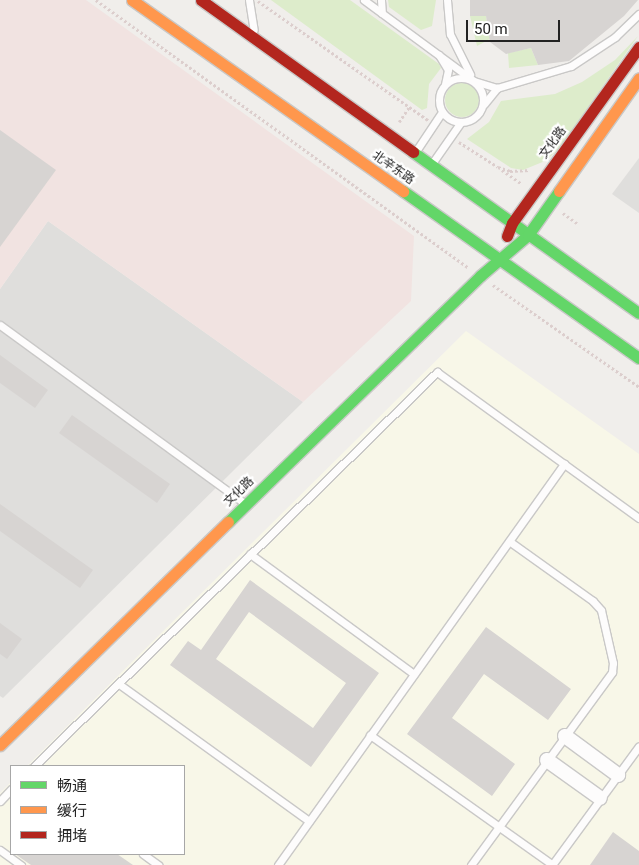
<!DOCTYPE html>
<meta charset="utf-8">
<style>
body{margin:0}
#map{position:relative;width:639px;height:865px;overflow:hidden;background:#f0eeeb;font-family:Roboto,"Noto Sans SC",sans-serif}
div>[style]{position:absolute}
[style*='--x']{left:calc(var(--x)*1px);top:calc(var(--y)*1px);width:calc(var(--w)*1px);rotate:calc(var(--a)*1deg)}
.residential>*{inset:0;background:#dfdedc}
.commercial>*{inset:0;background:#f1e3e1}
.education>*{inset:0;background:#f8f7e8}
.grass>*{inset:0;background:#ddeccb}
.round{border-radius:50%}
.building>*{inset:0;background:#d7d4d2}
.path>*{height:2.5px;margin-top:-1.25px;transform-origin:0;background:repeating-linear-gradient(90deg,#dccecd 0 2.5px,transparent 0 5px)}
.roads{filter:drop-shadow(1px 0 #c9c8c7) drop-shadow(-1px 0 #c9c8c7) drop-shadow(0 1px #c9c8c7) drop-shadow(0 -1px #c9c8c7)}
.lane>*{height:7px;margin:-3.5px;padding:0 3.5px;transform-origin:3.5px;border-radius:3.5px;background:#fdfcfc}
.lane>.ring{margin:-3.5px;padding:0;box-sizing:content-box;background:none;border:7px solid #fdfcfc;border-radius:50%}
.street>*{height:14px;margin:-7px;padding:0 7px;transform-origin:7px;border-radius:7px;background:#fdfcfc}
.fast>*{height:11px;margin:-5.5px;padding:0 5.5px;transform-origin:5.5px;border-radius:5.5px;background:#63d668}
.slow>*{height:11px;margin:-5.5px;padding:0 5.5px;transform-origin:5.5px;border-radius:5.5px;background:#ff974d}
.jam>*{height:11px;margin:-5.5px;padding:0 5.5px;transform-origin:5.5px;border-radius:5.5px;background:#b3261e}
span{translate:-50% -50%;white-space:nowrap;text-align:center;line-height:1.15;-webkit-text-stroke:4.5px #fff;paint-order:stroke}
.street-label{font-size:12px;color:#222}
.legend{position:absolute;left:10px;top:765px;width:175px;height:90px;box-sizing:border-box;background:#fff;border:1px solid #a7a7a7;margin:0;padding:6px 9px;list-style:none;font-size:15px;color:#222}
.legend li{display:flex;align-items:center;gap:10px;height:25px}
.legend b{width:25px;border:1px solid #a7a7a7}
.scale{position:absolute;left:466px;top:20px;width:94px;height:22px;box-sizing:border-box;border:2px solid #222;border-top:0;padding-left:6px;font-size:15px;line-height:18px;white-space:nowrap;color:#222;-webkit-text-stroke:4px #fff;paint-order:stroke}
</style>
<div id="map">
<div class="residential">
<i style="clip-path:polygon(639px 158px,639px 213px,612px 194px)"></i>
<i style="clip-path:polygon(48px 221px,303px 402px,3px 698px,0 696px,0 289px)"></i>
</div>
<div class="commercial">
<i style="clip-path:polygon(0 0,86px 0,414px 236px,411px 301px,303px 402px,48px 221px,0 289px)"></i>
</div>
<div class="education">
<i style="clip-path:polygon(466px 331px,639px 454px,639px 865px,0 865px,0 793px,11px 782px,11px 854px,184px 854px,184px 766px,27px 766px)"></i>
</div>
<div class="grass">
<i style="clip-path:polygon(271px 0,350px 0,439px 64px,441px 68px,429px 84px,427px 108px,422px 110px)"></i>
<i style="clip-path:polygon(388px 0,436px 0,432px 26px,421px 30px,389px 7px)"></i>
<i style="clip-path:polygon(470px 16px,486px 16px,490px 39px,477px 46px)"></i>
<i style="clip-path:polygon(638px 36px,558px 150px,545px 161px,523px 170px,511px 168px,467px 139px,489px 122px,501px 101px,555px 94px,582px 82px,615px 60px)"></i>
<i style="clip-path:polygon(531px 48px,538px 65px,509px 68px,508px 53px)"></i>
<i class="round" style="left:445px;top:83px;width:34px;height:34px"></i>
</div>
<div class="building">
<i style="clip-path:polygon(470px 0,638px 0,624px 16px,569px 61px,538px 65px,531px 48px,506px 54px,490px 42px,486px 16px,470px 16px)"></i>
<i style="clip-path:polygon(0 130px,56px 170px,0 247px)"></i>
<i style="clip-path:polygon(0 355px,48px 390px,35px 408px,0 383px)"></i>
<i style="clip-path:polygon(72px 415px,170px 484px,157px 503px,59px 433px)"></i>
<i style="clip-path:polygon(0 504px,93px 570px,80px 588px,0 531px)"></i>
<i style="clip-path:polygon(evenodd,250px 580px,379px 673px,311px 767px,170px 665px,188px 641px,201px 650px,250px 580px,249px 612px,346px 683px,313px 728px,216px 659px,249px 612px)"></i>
<i style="clip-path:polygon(0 623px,22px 639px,7px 659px,0 654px)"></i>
<i style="clip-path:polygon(486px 627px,571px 689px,548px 720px,484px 674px,452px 718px,515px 764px,492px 796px,407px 734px)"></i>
<i style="clip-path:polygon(613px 832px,639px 851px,639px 865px,590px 865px)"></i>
<i style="clip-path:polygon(15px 854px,117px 854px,133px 865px,31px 865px)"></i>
</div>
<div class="path">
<i style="--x:96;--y:0;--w:458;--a:35.7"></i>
<i style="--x:258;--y:1;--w:208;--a:35"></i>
<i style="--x:399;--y:122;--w:18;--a:-56"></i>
<i style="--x:459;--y:142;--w:46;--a:32.7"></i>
<i style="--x:498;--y:167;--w:13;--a:18"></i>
<i style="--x:510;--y:171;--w:20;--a:-3"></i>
<i style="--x:502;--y:170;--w:24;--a:35"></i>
<i style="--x:563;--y:213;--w:19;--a:36"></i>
<i style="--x:493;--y:285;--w:178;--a:34.9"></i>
</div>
<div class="roads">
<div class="lane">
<i style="--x:249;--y:0;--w:30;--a:81"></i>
<i style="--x:364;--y:0;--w:137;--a:36.4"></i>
<i style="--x:474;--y:81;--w:24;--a:17"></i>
<i style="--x:497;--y:88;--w:77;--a:-16.6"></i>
<i style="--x:571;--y:66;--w:53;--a:-33.4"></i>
<i style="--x:615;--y:37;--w:33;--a:-44"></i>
<i style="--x:381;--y:0;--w:13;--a:86"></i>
<i style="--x:447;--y:0;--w:34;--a:85"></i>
<i style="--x:450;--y:34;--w:45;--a:63.4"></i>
<i style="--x:439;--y:55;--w:17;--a:59"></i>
<i style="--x:448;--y:70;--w:14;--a:102"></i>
<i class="ring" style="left:439px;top:78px;width:37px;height:37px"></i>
<i style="--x:484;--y:104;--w:21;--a:-51"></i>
<i style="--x:416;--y:151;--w:47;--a:-56.3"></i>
<i style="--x:433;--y:162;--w:49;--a:-55"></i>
<i style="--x:0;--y:325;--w:302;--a:36.1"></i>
<i style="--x:250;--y:554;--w:203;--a:36.2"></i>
<i style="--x:119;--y:684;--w:234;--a:35.8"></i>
<i style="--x:370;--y:735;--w:224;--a:35.4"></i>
<i style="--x:34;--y:766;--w:564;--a:-44.35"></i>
<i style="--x:437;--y:372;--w:249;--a:35.9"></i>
<i style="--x:0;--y:801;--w:16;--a:-47"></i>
<i style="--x:0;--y:850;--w:26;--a:36"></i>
<i style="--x:143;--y:854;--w:19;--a:36"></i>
<i style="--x:278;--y:865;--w:493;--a:-54.5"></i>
<i style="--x:471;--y:865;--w:239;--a:-53.8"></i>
<i style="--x:612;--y:672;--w:9;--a:-84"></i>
<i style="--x:613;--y:663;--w:54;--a:-102.8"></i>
<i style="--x:601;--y:610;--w:12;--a:-132"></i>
<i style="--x:593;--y:601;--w:103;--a:-144.5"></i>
<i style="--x:552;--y:865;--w:147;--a:-53.8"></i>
</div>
<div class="street">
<i style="--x:565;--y:736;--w:66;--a:36.3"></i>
<i style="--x:547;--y:760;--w:65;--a:35.6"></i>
</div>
<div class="fast">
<i style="--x:413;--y:152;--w:277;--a:35.5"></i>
<i style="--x:403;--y:191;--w:289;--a:35.3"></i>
<i style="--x:228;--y:522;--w:352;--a:-44.3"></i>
<i style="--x:480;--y:276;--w:63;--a:-40.5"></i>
<i style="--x:528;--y:235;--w:54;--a:-54.8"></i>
</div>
<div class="slow">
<i style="--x:132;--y:0;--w:332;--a:35.2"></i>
<i style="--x:559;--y:191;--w:138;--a:-54.7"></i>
<i style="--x:0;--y:745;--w:319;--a:-44.4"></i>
</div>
<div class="jam">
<i style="--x:201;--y:0;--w:261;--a:35.6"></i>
<i style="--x:507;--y:236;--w:14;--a:-69"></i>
<i style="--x:512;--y:223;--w:217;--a:-54.2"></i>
</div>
</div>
<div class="street-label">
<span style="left:553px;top:143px;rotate:-54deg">文化路</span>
<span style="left:393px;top:168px;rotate:35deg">北辛东路</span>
<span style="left:239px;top:492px;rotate:-44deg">文化路</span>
</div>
<ul class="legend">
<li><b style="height:6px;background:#63d668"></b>畅通</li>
<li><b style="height:6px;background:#ff974d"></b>缓行</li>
<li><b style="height:6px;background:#b3261e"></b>拥堵</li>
</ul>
<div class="scale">50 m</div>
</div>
